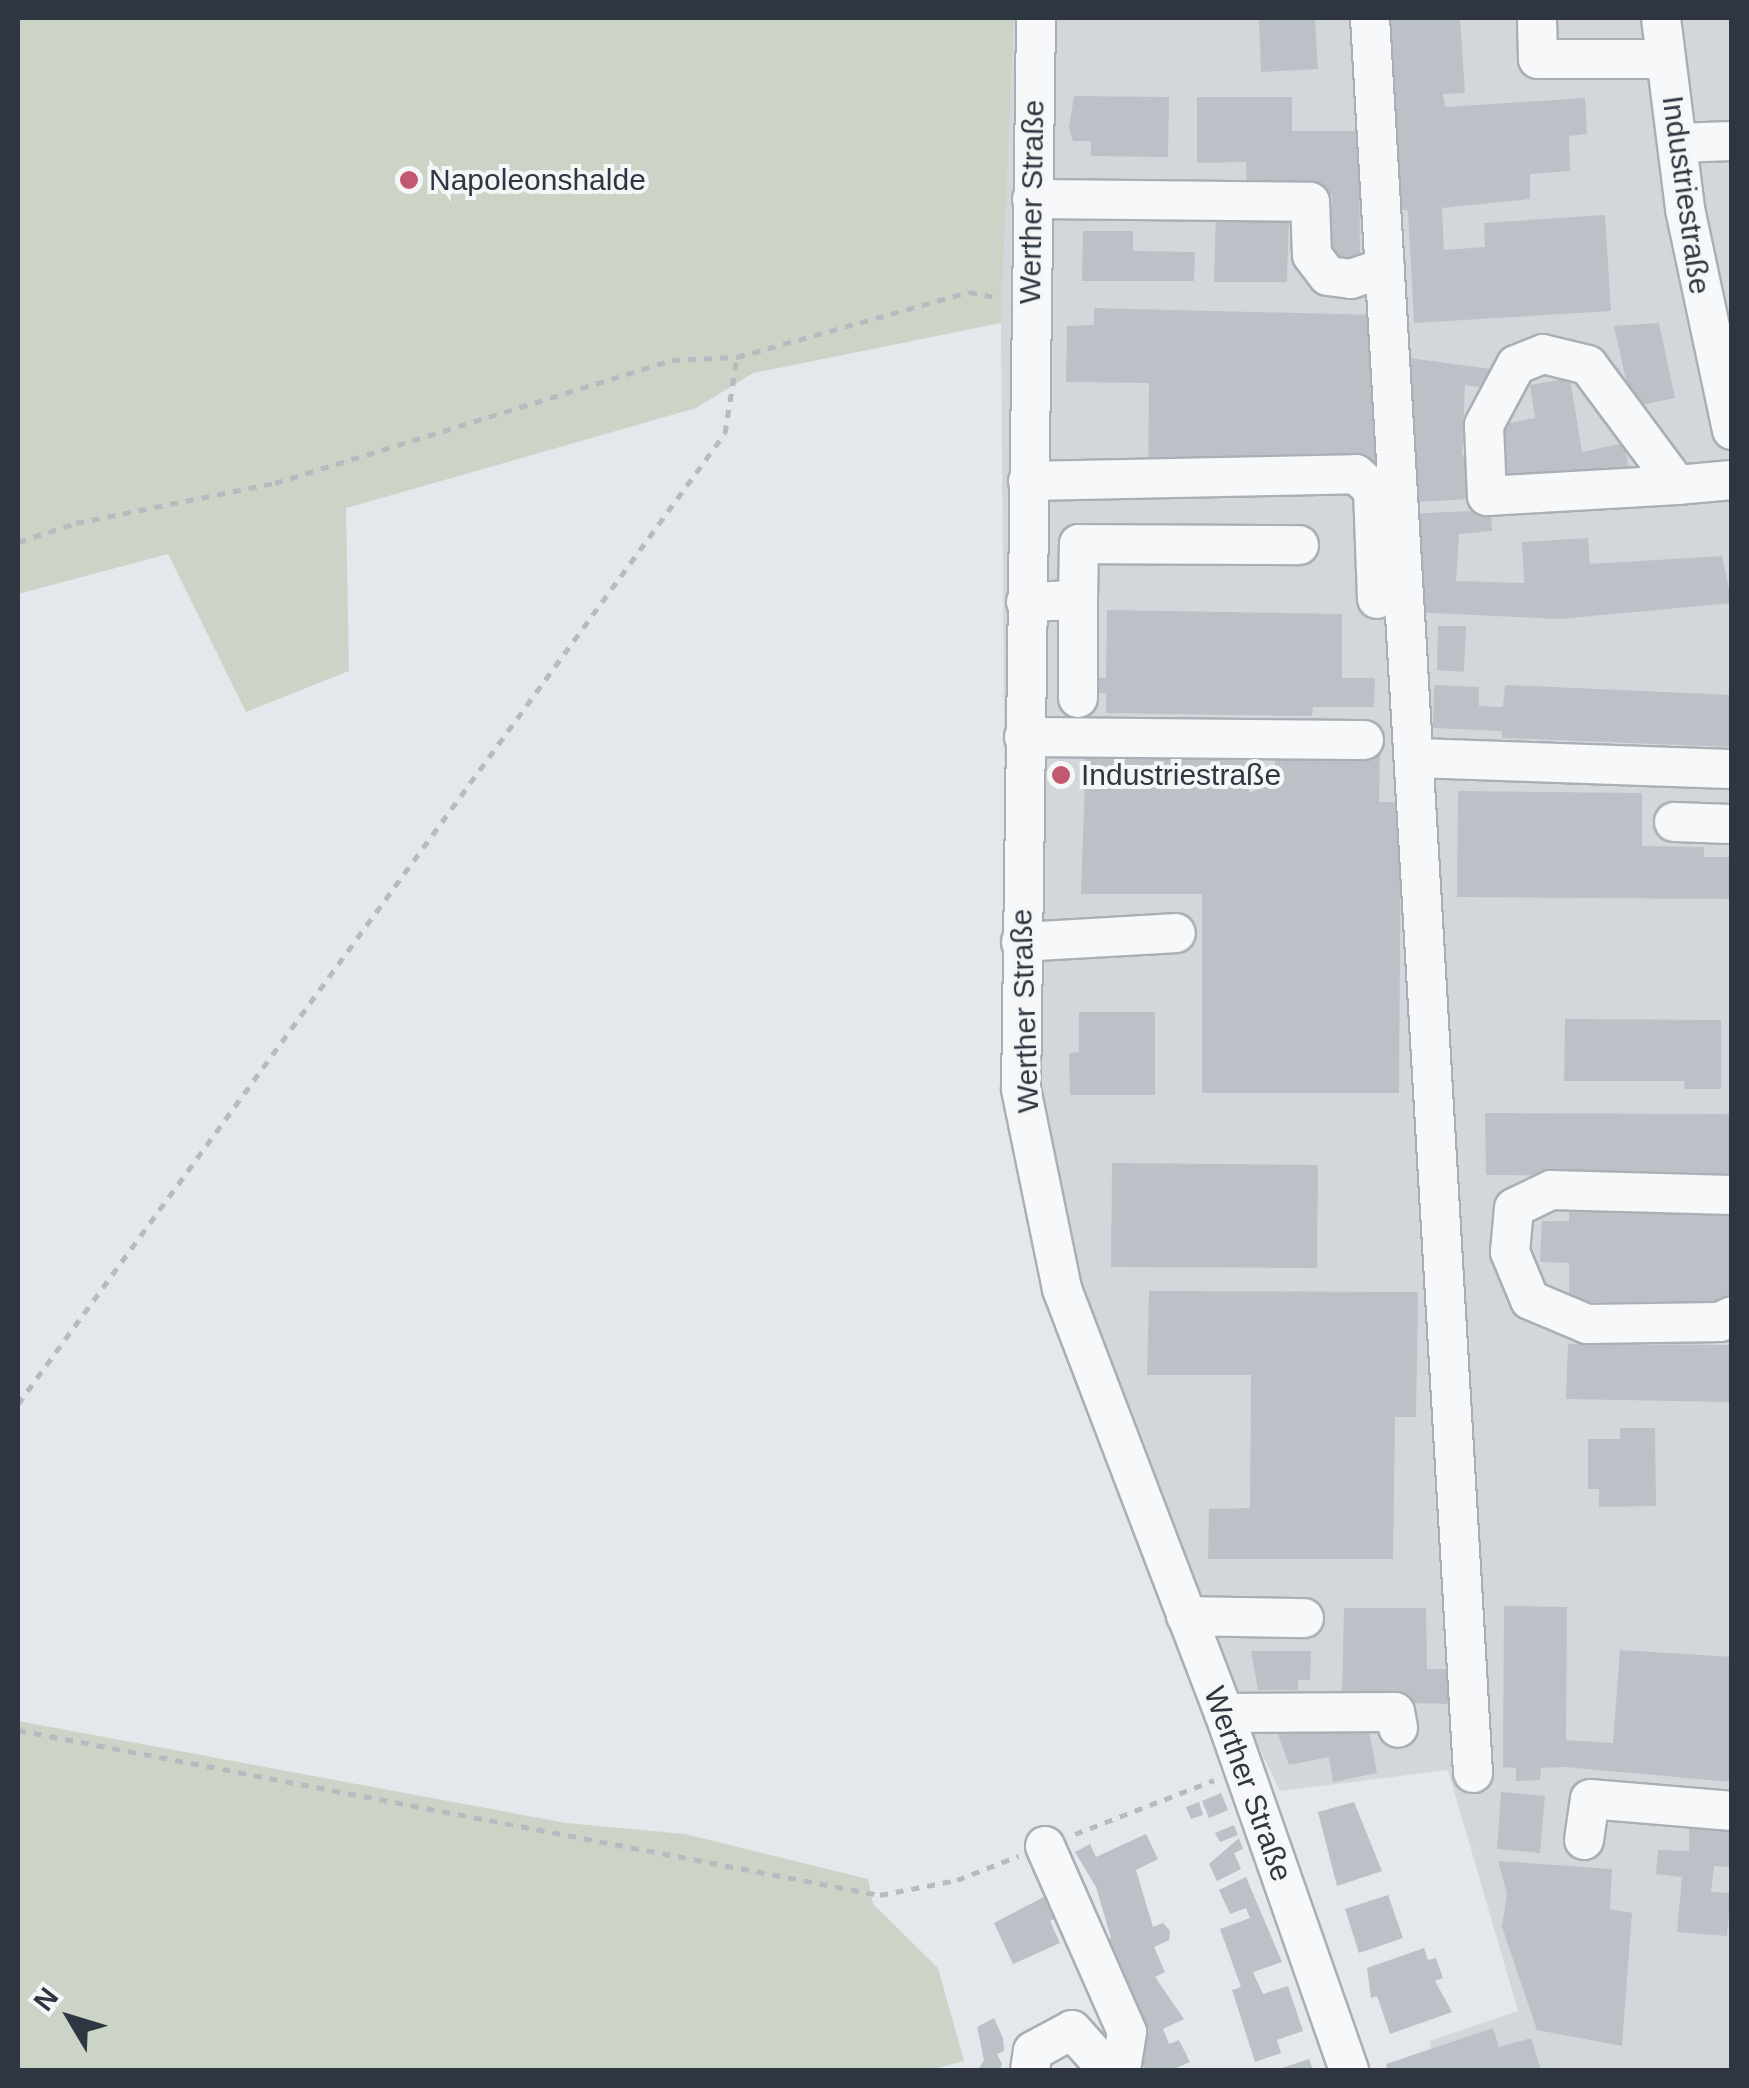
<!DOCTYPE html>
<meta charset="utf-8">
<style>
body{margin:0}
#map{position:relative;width:1749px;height:2088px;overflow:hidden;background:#e4e7eb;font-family:Arial,sans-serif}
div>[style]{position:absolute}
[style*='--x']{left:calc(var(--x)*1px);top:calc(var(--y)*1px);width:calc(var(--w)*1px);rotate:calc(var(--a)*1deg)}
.built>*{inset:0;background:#d3d7dc}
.green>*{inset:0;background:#cbd4c7}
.building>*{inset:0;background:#bcc1c7}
.path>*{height:5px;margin-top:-2.5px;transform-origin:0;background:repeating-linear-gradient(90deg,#b7babe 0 8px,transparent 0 16px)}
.roads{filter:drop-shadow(2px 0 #aaafb5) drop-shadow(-2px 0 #aaafb5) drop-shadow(0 2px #aaafb5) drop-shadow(0 -2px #aaafb5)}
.minor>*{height:38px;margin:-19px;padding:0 19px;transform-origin:19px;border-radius:19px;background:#f7f8f9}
.dots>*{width:28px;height:28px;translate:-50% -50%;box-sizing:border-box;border:5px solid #f4f6f8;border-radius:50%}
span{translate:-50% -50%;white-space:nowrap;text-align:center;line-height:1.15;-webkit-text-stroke:8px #f4f6f8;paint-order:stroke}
.poi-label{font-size:30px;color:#2e3741}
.left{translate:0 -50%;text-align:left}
.street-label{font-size:30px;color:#2e3741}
.frame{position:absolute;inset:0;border:20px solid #2e3741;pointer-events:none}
.north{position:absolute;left:20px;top:1968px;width:100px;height:100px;-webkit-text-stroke:8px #f4f6f8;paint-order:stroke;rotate:308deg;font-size:28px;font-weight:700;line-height:40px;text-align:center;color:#2e3741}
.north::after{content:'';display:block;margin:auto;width:35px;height:45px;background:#2e3741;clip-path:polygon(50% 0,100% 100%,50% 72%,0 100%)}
</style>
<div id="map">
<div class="built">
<i style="clip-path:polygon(1014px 18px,1731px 18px,1731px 2070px,1438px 2070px,1429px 2041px,1518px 2011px,1448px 1770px,1280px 1791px,1046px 1300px,1007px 1106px,1001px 323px)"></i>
</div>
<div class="green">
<i style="clip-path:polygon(18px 18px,1014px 18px,1001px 323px,753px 373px,696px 408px,346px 508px,349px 671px,246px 712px,168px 554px,18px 594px)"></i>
<i style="clip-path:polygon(18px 1721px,566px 1823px,685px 1834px,868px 1879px,873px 1904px,938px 1968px,964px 2061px,930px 2070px,18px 2070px)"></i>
</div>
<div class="building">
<i style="clip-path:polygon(1259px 18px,1315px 18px,1318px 69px,1261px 72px)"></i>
<i style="clip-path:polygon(1389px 18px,1460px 18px,1465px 93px,1443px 94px,1445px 107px,1585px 98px,1587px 134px,1569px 136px,1570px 171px,1530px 174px,1530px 199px,1442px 208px,1444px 250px,1485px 247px,1484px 223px,1605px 215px,1611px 311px,1414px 323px,1408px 211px,1398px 208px)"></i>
<i style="clip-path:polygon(1074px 96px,1169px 97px,1168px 157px,1091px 156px,1091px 141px,1073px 141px,1069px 128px)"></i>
<i style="clip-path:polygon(1197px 97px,1292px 97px,1292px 131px,1359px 131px,1360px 266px,1331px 265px,1332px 194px,1247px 187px,1246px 162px,1197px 163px)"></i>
<i style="clip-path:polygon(1216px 212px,1289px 212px,1287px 282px,1214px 282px)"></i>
<i style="clip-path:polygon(1083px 231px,1133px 231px,1133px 251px,1195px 252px,1194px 281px,1082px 281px)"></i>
<i style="clip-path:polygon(1094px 308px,1376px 315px,1382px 461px,1148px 475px,1149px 383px,1066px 382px,1067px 326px,1094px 325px)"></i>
<i style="clip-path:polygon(1659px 323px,1675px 398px,1632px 407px,1614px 326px)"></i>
<i style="clip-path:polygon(1410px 358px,1490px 369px,1487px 388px,1465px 385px,1462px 455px,1470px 456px,1472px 499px,1417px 502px)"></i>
<i style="clip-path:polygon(1570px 378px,1582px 452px,1624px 443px,1631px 479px,1507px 488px,1494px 426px,1535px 418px,1530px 385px)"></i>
<i style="clip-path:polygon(1491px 510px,1492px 531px,1459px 534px,1456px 581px,1524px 583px,1522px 542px,1588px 538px,1590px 564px,1722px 556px,1732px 603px,1559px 619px,1413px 612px,1406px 514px)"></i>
<i style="clip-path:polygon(1107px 610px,1342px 614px,1342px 678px,1375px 678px,1374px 707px,1313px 707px,1312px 716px,1106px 713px,1106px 693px,1098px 693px,1098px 678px,1106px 678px)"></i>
<i style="clip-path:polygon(1438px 626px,1466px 626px,1464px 672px,1437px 670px)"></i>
<i style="clip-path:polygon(1434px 685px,1479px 687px,1479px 706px,1503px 707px,1505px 685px,1732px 695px,1732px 747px,1502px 738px,1502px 731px,1433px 728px)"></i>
<i style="clip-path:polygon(1086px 749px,1250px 750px,1249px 793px,1275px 783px,1275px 750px,1380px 751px,1379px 802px,1401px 802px,1399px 1093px,1202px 1093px,1202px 894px,1081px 894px)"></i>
<i style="clip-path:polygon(1458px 791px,1642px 793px,1642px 846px,1704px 847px,1704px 857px,1732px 857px,1732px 899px,1457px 897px)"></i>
<i style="clip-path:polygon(1079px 1012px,1155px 1012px,1155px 1095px,1070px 1095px,1069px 1053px,1079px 1052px)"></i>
<i style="clip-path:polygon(1565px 1019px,1721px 1020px,1721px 1089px,1685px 1089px,1684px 1081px,1564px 1081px)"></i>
<i style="clip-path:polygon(1485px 1113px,1732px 1114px,1732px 1176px,1486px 1175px)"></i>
<i style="clip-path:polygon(1112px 1163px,1318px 1165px,1317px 1268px,1111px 1267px)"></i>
<i style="clip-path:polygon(1569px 1204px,1732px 1205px,1730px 1303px,1697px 1303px,1696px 1316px,1671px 1316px,1671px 1303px,1651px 1303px,1650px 1316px,1636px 1316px,1635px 1302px,1569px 1302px,1569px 1263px,1540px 1262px,1542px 1221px,1569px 1221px)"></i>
<i style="clip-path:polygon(1149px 1291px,1418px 1292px,1416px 1417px,1395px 1417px,1393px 1559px,1208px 1559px,1209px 1509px,1250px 1508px,1251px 1375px,1147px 1375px)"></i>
<i style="clip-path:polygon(1568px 1344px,1732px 1345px,1730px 1402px,1566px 1399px)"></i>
<i style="clip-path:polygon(1620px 1428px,1655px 1428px,1656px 1506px,1599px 1507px,1599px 1489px,1588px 1489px,1588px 1439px,1620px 1439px)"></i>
<i style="clip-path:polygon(1504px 1606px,1567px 1607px,1566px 1740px,1613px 1743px,1620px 1650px,1732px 1657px,1732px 1782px,1565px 1767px,1541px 1768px,1540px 1780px,1516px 1781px,1516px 1768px,1503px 1767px)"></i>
<i style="clip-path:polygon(1344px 1608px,1426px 1608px,1427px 1669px,1461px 1669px,1462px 1704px,1342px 1702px)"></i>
<i style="clip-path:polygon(1251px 1651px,1311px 1651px,1310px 1680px,1298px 1680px,1298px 1690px,1258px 1690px)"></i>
<i style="clip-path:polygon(1271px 1715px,1352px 1716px,1355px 1734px,1369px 1731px,1377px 1773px,1333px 1782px,1329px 1757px,1289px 1765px)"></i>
<i style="clip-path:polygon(1501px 1792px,1545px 1796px,1540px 1853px,1497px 1849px)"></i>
<i style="clip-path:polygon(1221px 1793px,1228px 1810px,1209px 1818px,1202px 1801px)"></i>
<i style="clip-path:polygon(1199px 1802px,1203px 1815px,1191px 1819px,1186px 1807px)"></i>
<i style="clip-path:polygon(1354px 1802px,1382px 1871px,1337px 1886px,1318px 1812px)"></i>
<i style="clip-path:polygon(1689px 1812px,1732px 1815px,1732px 1867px,1714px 1866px,1711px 1892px,1731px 1893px,1727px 1936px,1677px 1932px,1682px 1877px,1656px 1874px,1658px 1850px,1689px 1851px)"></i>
<i style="clip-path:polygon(1234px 1825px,1238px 1835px,1220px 1842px,1215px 1833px)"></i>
<i style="clip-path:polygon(1146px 1834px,1158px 1859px,1136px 1870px,1153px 1927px,1163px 1923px,1170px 1931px,1169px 1940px,1154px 1947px,1165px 1972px,1155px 1977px,1184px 2019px,1163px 2029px,1169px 2044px,1179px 2040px,1190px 2062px,1171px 2070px,1145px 2070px,1139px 2057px,1134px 2037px,1149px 2030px,1126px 1991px,1106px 1940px,1111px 1938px,1096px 1887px,1075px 1852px,1090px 1844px,1096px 1857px)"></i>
<i style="clip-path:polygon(1239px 1838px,1243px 1849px,1234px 1853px,1241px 1869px,1217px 1881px,1209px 1864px)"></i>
<i style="clip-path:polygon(1498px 1861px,1612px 1869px,1610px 1909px,1632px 1913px,1622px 2046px,1537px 2030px,1502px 1927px,1507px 1893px)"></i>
<i style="clip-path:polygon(1246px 1877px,1282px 1962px,1253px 1972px,1257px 1981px,1263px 1994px,1288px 1986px,1303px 2031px,1277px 2040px,1281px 2053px,1255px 2062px,1232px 1990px,1241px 1987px,1220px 1929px,1250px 1918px,1246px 1908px,1230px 1914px,1219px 1890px)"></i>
<i style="clip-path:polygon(1055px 1891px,1065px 1915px,1050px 1921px,1060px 1943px,1013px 1964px,994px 1923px)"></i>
<i style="clip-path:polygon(1388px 1895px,1403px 1938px,1359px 1953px,1345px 1909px)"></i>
<i style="clip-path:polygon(1424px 1948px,1428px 1960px,1436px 1958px,1443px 1978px,1435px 1981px,1452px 2012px,1390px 2034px,1377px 1996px,1371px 1998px,1367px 1968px)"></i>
<i style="clip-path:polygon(994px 2018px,1003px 2038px,1004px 2051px,997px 2054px,1002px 2064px,1000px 2070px,978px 2070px,984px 2060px,977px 2027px)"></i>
<i style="clip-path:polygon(1493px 2028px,1499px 2047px,1531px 2038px,1541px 2070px,1388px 2070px,1386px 2064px)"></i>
<i style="clip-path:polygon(1309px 2059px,1313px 2070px,1276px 2070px)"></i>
</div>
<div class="path">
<i style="--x:18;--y:542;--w:61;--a:-18.1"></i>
<i style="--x:76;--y:523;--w:203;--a:-11.4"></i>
<i style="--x:275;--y:483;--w:416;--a:-17.2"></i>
<i style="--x:672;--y:360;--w:65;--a:-2.6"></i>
<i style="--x:18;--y:1404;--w:1201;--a:-53.94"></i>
<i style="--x:725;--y:433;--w:77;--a:-81"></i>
<i style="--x:737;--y:357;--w:241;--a:-15.7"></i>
<i style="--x:969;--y:292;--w:31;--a:11"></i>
<i style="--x:18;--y:1730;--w:878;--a:10.84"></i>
<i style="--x:880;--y:1895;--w:78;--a:-11"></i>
<i style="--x:957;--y:1880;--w:66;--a:-21.5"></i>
<i style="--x:1075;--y:1834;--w:149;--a:-21.2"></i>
</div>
<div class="roads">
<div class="minor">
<i style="--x:1036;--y:18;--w:1071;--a:90.8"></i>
<i style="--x:1021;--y:1089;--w:204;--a:78.4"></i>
<i style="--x:1062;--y:1289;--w:454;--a:69.1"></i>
<i style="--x:1224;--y:1713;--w:378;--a:70.7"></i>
<i style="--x:1370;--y:18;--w:1758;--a:86.64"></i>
<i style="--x:1537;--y:18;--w:41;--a:88.6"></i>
<i style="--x:1538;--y:59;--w:128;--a:0"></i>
<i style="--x:1661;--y:18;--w:193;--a:82.8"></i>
<i style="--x:1685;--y:209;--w:226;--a:78"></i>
<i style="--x:1677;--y:143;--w:55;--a:-2.1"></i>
<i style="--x:1032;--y:199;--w:278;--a:0.6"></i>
<i style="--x:1310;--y:202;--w:53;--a:87.8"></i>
<i style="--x:1312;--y:255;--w:26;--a:53"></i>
<i style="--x:1328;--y:276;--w:23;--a:7"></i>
<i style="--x:1351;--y:279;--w:36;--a:-19"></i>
<i style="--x:1028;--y:481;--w:328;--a:-1.2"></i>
<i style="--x:1356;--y:474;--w:23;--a:43"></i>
<i style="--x:1373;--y:490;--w:109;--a:87.9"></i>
<i style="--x:1677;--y:485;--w:149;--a:-126.6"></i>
<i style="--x:1588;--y:365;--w:46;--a:-166.3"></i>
<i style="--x:1543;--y:354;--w:29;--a:158"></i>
<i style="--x:1516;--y:365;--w:68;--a:118.1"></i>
<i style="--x:1484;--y:425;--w:71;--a:87.6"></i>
<i style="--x:1487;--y:496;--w:190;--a:-3.3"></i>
<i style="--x:1677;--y:485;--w:55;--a:-5.2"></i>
<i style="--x:1026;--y:602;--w:52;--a:-2.2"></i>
<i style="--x:1078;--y:600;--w:56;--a:-89"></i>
<i style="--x:1079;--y:544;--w:220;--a:0.3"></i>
<i style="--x:1078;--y:698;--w:98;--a:-90"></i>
<i style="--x:1024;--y:737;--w:340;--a:0.5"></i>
<i style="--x:1415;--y:758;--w:317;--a:2"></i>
<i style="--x:1674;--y:822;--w:58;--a:2"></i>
<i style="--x:1021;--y:942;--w:155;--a:-3.3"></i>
<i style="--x:1732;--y:1195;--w:181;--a:-178.4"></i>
<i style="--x:1551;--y:1190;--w:41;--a:154.1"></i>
<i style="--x:1514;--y:1208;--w:44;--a:95.2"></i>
<i style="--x:1510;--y:1252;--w:52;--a:67.4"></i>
<i style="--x:1530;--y:1300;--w:62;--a:22.8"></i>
<i style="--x:1587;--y:1324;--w:133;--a:-0.9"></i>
<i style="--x:1720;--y:1322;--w:13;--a:-27"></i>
<i style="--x:1186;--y:1616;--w:118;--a:1"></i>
<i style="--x:1224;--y:1713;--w:171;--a:-0.3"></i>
<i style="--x:1395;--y:1712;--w:16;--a:79"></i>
<i style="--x:1584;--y:1840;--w:41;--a:-81.7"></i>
<i style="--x:1590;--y:1799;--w:143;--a:4.8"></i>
<i style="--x:1045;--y:1846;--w:203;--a:66.2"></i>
<i style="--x:1127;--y:2032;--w:38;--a:99"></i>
<i style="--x:1030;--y:2070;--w:19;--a:-81"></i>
<i style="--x:1033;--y:2051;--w:44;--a:-28.3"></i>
<i style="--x:1072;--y:2030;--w:54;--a:48"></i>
</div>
</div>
<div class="dots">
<i style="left:409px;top:180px;background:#c15971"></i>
<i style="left:1061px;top:775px;background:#c15971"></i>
</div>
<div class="poi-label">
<span class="left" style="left:429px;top:180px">Napoleonshalde</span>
<span class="left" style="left:1081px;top:775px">Industriestraße</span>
</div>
<div class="street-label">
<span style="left:1686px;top:195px;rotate:82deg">Industriestraße</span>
<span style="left:1032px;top:202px;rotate:-89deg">Werther Straße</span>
<span style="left:1025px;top:1011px;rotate:-92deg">Werther Straße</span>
<span style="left:1248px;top:1784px;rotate:70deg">Werther Straße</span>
</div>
<div class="frame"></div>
<div class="north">N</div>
</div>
